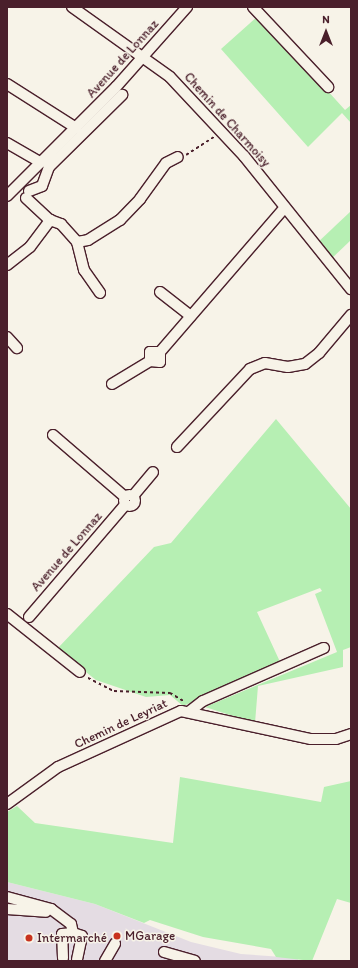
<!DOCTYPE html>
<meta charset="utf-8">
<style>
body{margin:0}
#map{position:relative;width:358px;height:968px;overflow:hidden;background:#f7f3e8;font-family:Itim,sans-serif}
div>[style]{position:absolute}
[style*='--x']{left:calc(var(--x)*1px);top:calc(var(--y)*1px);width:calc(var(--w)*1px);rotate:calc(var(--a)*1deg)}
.built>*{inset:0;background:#e4dce3}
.green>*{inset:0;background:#b6efb3}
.path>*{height:1.5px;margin-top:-0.75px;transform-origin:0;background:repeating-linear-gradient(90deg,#4a1f2b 0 3px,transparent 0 6px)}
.roads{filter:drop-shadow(1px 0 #4a1f2b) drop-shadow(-1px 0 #4a1f2b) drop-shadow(0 1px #4a1f2b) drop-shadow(0 -1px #4a1f2b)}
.minor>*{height:10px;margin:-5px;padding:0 5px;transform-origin:5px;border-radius:5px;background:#f7f3e8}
.minor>.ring{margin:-5px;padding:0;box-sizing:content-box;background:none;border:10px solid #f7f3e8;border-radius:50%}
.dots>*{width:11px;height:11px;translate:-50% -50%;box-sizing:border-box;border:2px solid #f7f3e8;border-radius:50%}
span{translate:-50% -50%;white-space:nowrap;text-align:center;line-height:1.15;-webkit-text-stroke:3px #f7f3e8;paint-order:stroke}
.street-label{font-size:13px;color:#4a1f2b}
.poi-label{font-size:13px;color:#4a1f2b}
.left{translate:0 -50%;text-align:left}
.frame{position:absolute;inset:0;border:8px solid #4a1f2b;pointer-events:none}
.north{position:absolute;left:306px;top:12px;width:40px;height:40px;-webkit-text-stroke:3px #f7f3e8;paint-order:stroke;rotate:0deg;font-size:11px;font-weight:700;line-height:16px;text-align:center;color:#4a1f2b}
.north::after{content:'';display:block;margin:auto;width:14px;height:18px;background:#4a1f2b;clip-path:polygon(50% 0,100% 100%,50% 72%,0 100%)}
</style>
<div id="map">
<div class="built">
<i style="clip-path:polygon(7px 882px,95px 904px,191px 942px,241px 954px,297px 958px,299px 961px,7px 961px)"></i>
</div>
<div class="green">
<i style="clip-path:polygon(259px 15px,345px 110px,351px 105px,351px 123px,342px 113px,308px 147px,221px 49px)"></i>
<i style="clip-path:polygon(351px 211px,351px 240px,329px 261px,316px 244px)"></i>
<i style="clip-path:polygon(276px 419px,351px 509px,351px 647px,343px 650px,343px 667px,258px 686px,255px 723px,205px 707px,337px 652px,315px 594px,322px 591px,320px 588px,257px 612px,281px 664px,183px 706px,170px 695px,146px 697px,96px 680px,57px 649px,154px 547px,171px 543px)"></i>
<i style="clip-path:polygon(180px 777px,321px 802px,324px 787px,351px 781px,351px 903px,337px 899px,312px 961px,276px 957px,271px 949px,203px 937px,150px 920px,144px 923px,95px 904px,7px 882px,7px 812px,17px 806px,35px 823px,173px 843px)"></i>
</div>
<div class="path">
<i style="--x:186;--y:155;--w:33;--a:-33"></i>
<i style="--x:88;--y:678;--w:29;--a:27"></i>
<i style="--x:114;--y:691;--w:56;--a:2"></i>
<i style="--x:170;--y:693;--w:17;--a:31"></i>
</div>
<div class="roads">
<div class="minor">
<i style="--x:72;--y:7;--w:120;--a:35.5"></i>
<i style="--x:170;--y:77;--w:108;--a:46.9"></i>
<i style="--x:244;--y:156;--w:171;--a:51.2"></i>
<i style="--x:253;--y:7;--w:110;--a:46.8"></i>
<i style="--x:7;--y:84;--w:82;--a:32.5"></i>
<i style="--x:7;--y:143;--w:39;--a:30"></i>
<i style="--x:29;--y:191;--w:14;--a:-21"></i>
<i style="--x:42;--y:186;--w:20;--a:-70"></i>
<i style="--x:49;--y:167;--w:103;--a:-44.6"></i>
<i style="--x:7;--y:196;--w:154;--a:-45"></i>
<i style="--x:116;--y:87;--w:107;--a:-48.4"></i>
<i style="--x:26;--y:198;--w:33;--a:43"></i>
<i style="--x:50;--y:220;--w:12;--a:20"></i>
<i style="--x:61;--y:224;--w:24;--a:48"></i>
<i style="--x:77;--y:242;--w:11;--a:-10"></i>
<i style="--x:88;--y:240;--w:38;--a:-32"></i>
<i style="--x:120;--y:220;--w:29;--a:-46"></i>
<i style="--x:140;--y:199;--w:44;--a:-54.2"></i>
<i style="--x:166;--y:163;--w:13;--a:-27"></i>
<i style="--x:77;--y:242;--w:29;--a:76"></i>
<i style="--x:84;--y:270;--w:28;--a:55"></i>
<i style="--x:7;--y:265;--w:29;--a:-38"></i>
<i style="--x:30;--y:247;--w:34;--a:-53"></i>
<i style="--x:160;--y:292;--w:39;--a:38"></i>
<i style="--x:7;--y:337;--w:15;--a:48"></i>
<i style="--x:160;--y:352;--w:191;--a:-49.2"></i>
<i style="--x:150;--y:361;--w:10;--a:6"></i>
<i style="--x:160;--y:362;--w:10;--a:-90"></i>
<i style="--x:150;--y:361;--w:9;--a:-90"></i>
<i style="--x:150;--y:352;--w:10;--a:0"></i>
<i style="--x:112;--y:384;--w:44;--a:-31.2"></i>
<i style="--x:53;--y:435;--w:95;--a:40.7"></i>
<i style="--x:177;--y:447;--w:107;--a:-46.9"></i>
<i style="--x:250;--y:369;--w:16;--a:-22"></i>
<i style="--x:265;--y:363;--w:23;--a:10"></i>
<i style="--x:288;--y:367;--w:17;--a:-10"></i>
<i style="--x:305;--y:364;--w:18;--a:-38"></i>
<i style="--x:319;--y:353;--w:50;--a:-49.9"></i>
<i class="ring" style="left:123.5px;top:494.5px;width:1px;height:1px"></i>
<i style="--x:133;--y:496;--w:31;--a:-50"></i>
<i style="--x:7;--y:614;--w:93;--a:38.5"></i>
<i style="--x:29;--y:617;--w:148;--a:-49.4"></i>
<i style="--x:190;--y:711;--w:16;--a:-38"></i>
<i style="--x:203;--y:701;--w:132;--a:-23.7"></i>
<i style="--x:7;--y:804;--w:63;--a:-36"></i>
<i style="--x:58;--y:767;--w:135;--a:-24.5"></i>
<i style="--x:181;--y:711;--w:133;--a:12.2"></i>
<i style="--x:311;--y:739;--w:25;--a:0"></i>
<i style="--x:336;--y:739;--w:16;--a:-18"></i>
<i style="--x:7;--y:897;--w:46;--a:15.3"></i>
<i style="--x:51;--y:909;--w:25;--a:37"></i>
<i style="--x:71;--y:924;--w:9;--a:77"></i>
<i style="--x:7;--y:909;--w:39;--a:4"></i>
<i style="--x:164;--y:952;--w:32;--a:16"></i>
<i style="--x:63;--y:958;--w:24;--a:-92"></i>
<i style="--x:62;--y:934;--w:11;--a:-5"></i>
<i style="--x:73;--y:933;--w:9;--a:18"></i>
<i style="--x:82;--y:936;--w:24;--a:102"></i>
<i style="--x:105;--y:961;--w:20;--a:-60"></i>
</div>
</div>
<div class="dots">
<i style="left:117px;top:936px;background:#c8321e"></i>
<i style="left:29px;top:938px;background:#c8321e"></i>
</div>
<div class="street-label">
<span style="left:123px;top:59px;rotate:-48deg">Avenue de Lonnaz</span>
<span style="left:227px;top:120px;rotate:48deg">Chemin de Charmoisy</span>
<span style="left:67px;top:552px;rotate:-49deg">Avenue de Lonnaz</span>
<span style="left:121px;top:724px;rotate:-25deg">Chemin de Leyriat</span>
</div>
<div class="poi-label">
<span class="left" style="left:125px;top:936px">MGarage</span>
<span class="left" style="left:37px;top:938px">Intermarché</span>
</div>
<div class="frame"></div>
<div class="north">N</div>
</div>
